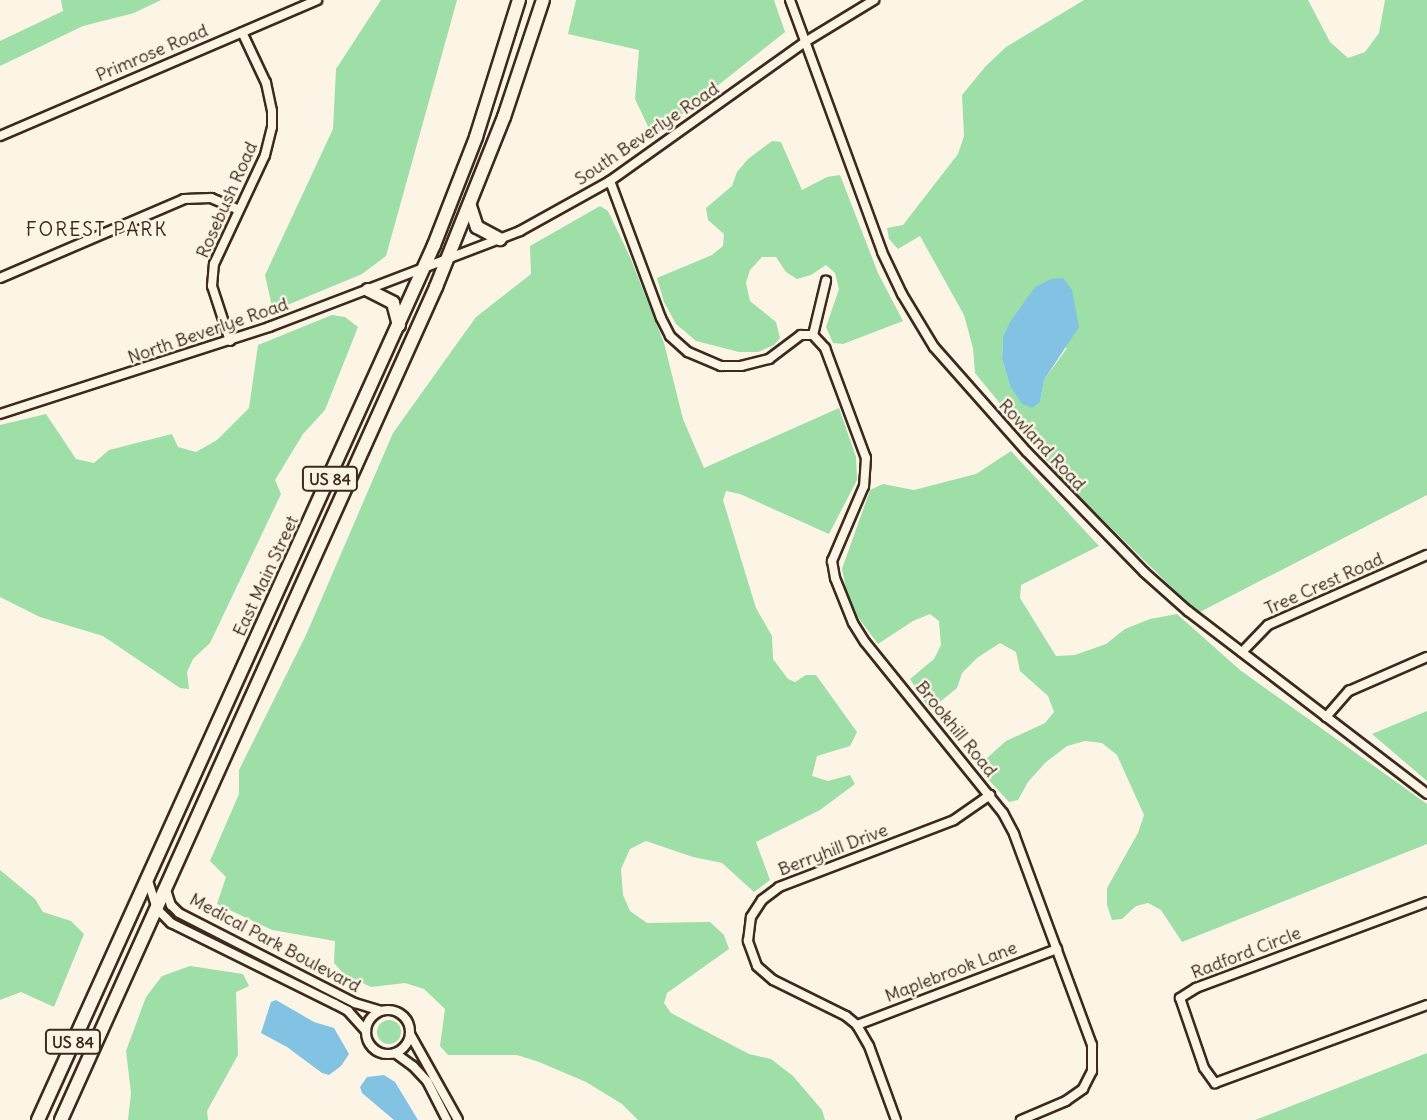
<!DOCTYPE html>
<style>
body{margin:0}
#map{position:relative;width:1427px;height:1120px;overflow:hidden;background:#fcf5e5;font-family:Delius,sans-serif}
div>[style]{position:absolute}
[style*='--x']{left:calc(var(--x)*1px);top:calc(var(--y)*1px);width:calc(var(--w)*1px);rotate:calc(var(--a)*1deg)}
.green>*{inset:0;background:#9edea7}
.round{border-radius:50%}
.water>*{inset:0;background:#82c2e2}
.roads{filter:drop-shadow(2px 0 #3b2a1e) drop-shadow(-2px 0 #3b2a1e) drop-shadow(0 2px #3b2a1e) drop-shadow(0 -2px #3b2a1e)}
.minor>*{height:8px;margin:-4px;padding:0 4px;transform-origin:4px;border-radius:4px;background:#fcf5e5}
.minor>.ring{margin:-4px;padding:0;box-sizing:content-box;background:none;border:8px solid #fcf5e5;border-radius:50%}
.highway>*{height:12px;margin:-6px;padding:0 6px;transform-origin:6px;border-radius:6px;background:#fcf5e5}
span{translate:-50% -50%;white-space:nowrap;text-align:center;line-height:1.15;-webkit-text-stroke:5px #fcf5e5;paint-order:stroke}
.shield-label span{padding:2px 5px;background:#fcf5e5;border:2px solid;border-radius:5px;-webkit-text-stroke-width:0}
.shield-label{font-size:16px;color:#3b2a1e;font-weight:700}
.street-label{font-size:18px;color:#3b2a1e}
.neighbourhood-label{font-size:19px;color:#3b2a1e;letter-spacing:2px}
</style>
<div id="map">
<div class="green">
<i style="clip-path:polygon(61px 0,161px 0,134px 13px,83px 26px,0 66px,0 41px,63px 11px)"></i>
<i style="clip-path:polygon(381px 0,457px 0,386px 256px,362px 274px,273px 311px,265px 275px,333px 129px,336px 69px)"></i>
<i style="clip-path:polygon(576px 0,774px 0,785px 32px,653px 137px,635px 99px,639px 50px,568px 34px)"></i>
<i style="clip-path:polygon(evenodd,1084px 0,1308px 0,1330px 42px,1348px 58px,1365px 52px,1379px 33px,1385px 0,1427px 0,1427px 495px,1198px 613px,1066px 484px,975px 373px,973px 348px,964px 315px,920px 236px,898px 249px,889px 239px,887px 228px,903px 225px,958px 154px,964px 136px,962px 95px,985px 67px,1006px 47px,1084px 0,1003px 337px,1067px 348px,1044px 380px,1040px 402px,1010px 386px,1002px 359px,1003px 337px)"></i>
<i style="clip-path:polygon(772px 141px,781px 142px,802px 190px,827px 177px,840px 175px,878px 273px,903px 321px,843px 344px,833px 343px,826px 327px,839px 289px,835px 273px,826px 265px,811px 275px,797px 279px,786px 272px,776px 257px,762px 257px,750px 270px,746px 283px,750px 301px,776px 322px,780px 338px,774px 345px,758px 352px,739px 352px,696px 341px,676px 324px,664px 302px,657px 278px,712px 255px,723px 246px,724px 234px,708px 220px,706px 208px,732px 186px,737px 172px,748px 159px)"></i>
<i style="clip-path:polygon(600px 206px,608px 211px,630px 257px,664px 343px,683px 419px,704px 468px,839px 408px,856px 457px,857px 480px,829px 534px,740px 494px,726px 491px,723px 500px,756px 608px,772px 636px,773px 659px,788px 679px,795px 682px,806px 675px,816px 675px,857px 732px,850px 746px,817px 756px,812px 776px,828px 781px,850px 775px,855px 784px,820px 810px,756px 842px,770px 880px,754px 892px,722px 863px,693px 857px,646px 841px,630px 849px,621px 869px,623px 895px,630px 911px,647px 923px,710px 922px,724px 935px,729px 949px,667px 993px,664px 1003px,671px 1013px,749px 1054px,771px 1059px,793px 1076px,822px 1110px,825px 1120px,638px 1120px,622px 1104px,586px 1082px,539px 1062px,517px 1055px,448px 1055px,440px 1046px,445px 1009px,424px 989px,405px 983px,371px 987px,344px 974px,334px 963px,335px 941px,272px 930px,217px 904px,226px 877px,210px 861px,239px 794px,239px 770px,306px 635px,393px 433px,476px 317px,531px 274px,530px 246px)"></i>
<i style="clip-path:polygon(332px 315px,345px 317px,358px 327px,325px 410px,303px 434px,275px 480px,281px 494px,210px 643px,193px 659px,187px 672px,189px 689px,180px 688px,103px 636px,40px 617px,0 597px,0 425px,46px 414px,76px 459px,94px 463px,109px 450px,172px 434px,178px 447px,196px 452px,217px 440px,249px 408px,258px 345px)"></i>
<i style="clip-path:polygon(1011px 451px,1099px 546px,1021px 585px,1020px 598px,1056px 656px,1075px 655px,1106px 644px,1125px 629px,1150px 619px,1177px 614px,1240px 670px,1427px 804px,1427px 844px,1182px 942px,1161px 910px,1148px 903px,1136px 906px,1122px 919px,1112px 920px,1107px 905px,1107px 888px,1138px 833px,1144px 815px,1117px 755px,1102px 743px,1085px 741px,1067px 746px,1046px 762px,1028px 782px,1018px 800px,1009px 802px,977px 767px,1006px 741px,1045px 723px,1054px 712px,1048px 696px,1020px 671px,1016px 652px,1000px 643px,977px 658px,962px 673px,957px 688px,930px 710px,910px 679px,934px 659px,941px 645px,939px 621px,930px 614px,913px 621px,878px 644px,854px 612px,846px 589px,842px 569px,870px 490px,883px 484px,914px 490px,976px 474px)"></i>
<i style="clip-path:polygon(1427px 711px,1427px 781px,1372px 734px)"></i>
<i style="clip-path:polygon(0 870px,35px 899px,43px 912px,71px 921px,84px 934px,54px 1007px,21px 992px,0 1000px)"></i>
<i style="clip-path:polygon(190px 966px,243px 974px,249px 986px,236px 992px,238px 1055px,207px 1111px,208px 1120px,128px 1120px,131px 1093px,126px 1051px,146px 997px,162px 976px)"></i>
<i class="round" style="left:377px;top:1020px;width:24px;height:24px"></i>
<i style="clip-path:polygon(1427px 1053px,1427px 1120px,1255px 1120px)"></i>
</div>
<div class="water">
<i style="clip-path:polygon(1063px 278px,1072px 290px,1079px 327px,1044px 380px,1040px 402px,1032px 408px,1022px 404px,1010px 386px,1002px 359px,1003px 337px,1010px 322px,1035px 287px,1051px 279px)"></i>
<i style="clip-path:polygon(276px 1000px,314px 1022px,334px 1028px,349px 1054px,341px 1066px,329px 1075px,322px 1073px,287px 1047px,261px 1033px,271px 1002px)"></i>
<i style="clip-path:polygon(384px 1075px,395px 1082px,418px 1120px,394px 1120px,362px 1093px,360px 1087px,367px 1077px)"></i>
</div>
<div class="roads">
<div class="minor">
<i style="--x:790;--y:0;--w:268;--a:69.9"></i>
<i style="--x:882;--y:252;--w:47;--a:64.5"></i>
<i style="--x:902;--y:294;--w:62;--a:58.9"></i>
<i style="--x:934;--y:347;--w:140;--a:48.5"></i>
<i style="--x:1027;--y:452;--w:168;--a:45.7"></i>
<i style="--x:1144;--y:572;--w:59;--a:41.6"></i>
<i style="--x:1188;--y:611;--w:301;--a:37.4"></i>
<i style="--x:0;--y:136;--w:345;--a:-23.2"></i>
<i style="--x:610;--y:181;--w:146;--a:69.6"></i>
<i style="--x:661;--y:318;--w:20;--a:63"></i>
<i style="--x:670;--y:336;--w:24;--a:42"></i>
<i style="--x:688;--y:352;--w:36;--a:23"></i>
<i style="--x:721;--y:366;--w:20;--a:0"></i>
<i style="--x:741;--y:366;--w:29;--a:-14"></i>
<i style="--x:769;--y:359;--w:40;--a:-37"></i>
<i style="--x:801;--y:335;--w:12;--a:0"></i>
<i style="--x:0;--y:278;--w:200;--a:-23.2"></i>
<i style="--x:184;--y:199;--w:27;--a:-2"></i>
<i style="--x:211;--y:198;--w:30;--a:23"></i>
<i style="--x:813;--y:335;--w:18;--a:47"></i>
<i style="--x:825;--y:348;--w:117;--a:69.6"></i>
<i style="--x:866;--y:458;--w:28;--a:94"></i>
<i style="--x:864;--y:486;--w:82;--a:113.1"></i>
<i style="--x:832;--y:561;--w:17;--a:80"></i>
<i style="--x:835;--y:578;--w:48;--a:68.2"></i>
<i style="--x:853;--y:623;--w:22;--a:58"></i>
<i style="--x:865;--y:642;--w:220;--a:51.1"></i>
<i style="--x:1003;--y:813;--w:24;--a:62"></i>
<i style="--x:1014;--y:834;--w:225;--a:69.7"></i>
<i style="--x:1092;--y:1045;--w:26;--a:90"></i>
<i style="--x:1092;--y:1071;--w:20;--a:117"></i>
<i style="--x:1083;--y:1089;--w:21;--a:145"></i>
<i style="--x:1066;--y:1101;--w:49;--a:157.1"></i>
<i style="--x:813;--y:335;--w:56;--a:-76.5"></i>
<i style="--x:230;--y:341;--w:58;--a:-108.1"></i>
<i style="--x:212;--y:286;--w:22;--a:-85"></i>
<i style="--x:214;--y:264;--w:120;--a:-64.9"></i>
<i style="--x:265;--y:155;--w:29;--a:-76"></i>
<i style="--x:272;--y:127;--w:16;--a:-90"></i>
<i style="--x:272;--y:111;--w:29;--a:-102"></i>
<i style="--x:266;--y:83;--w:56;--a:-115.2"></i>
<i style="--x:0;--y:414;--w:283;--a:-17.9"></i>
<i style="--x:269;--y:327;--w:269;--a:-20.9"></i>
<i style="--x:520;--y:231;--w:103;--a:-29.1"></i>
<i style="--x:610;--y:181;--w:239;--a:-35.5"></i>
<i style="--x:805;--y:42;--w:81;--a:-31.3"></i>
<i style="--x:1242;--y:652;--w:37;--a:-46"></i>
<i style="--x:1268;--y:625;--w:174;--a:-23.8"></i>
<i style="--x:1326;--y:717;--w:35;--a:-49"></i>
<i style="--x:1349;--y:691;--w:85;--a:-23.6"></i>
<i style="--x:148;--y:881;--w:29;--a:72"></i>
<i style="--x:157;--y:909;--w:20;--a:45"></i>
<i style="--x:171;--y:923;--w:183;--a:26.3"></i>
<i style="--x:335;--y:1004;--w:15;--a:28"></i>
<i style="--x:348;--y:1011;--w:27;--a:48"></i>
<i style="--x:166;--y:890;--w:16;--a:72"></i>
<i style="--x:171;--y:905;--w:11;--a:45"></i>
<i style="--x:179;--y:913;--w:198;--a:27.1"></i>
<i style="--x:355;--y:1003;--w:27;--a:17"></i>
<i style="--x:1427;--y:902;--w:246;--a:159.6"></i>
<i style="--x:1196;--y:988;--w:19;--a:148"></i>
<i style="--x:1180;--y:998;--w:74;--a:71.1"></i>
<i style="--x:1204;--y:1068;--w:19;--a:54"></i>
<i style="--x:1215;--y:1083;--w:226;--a:-20.2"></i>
<i class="ring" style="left:366px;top:1010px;width:36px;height:36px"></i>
<i style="--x:857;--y:1025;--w:214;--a:-20.8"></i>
<i style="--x:410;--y:1034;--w:98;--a:60.8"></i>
<i style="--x:395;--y:1053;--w:22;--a:36"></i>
<i style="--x:413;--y:1066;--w:21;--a:47"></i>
<i style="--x:427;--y:1081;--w:44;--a:62.9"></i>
<i style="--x:896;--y:1120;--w:79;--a:-110"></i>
<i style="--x:869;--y:1046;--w:24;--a:-120"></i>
<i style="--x:857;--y:1025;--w:14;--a:-141"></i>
<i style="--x:846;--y:1016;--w:81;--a:-153.7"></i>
<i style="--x:773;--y:980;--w:21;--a:-139"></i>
<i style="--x:757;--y:966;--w:27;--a:-110"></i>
<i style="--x:748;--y:941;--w:24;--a:-83"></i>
<i style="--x:751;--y:917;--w:20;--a:-57"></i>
<i style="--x:762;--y:900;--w:21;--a:-37"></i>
<i style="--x:779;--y:887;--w:187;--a:-20.9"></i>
<i style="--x:954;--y:820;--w:44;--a:-34.8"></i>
</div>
<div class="highway">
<i style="--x:470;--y:206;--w:22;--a:72"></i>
<i style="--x:477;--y:227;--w:26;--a:28"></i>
<i style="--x:368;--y:290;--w:28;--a:27"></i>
<i style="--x:393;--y:303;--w:23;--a:75"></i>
<i style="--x:38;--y:1120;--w:960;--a:-65.65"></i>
<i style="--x:434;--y:245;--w:116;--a:-68.7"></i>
<i style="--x:476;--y:137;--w:144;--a:-72.6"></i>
<i style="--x:61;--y:1120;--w:914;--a:-65.76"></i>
<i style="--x:436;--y:287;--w:183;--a:-68.2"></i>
<i style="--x:504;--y:117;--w:123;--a:-71.6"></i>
</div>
</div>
<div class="shield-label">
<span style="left:330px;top:479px">US 84</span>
<span style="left:73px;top:1042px">US 84</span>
</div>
<div class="street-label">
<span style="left:152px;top:53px;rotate:-23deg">Primrose Road</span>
<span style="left:647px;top:134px;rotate:-34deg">South Beverlye Road</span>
<span style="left:227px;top:200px;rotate:-66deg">Rosebush Road</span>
<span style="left:208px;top:331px;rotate:-19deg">North Beverlye Road</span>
<span style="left:1042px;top:445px;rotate:47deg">Rowland Road</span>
<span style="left:266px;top:576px;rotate:-65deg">East Main Street</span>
<span style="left:1324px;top:584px;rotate:-24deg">Tree Crest Road</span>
<span style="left:956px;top:729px;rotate:51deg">Brookhill Road</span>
<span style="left:833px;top:850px;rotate:-21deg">Berryhill Drive</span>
<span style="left:275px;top:943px;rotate:28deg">Medical Park Boulevard</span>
<span style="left:1246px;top:953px;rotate:-21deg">Radford Circle</span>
<span style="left:951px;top:972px;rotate:-21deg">Maplebrook Lane</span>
</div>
<div class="neighbourhood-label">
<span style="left:97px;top:230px">FOREST PARK</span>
</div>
</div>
